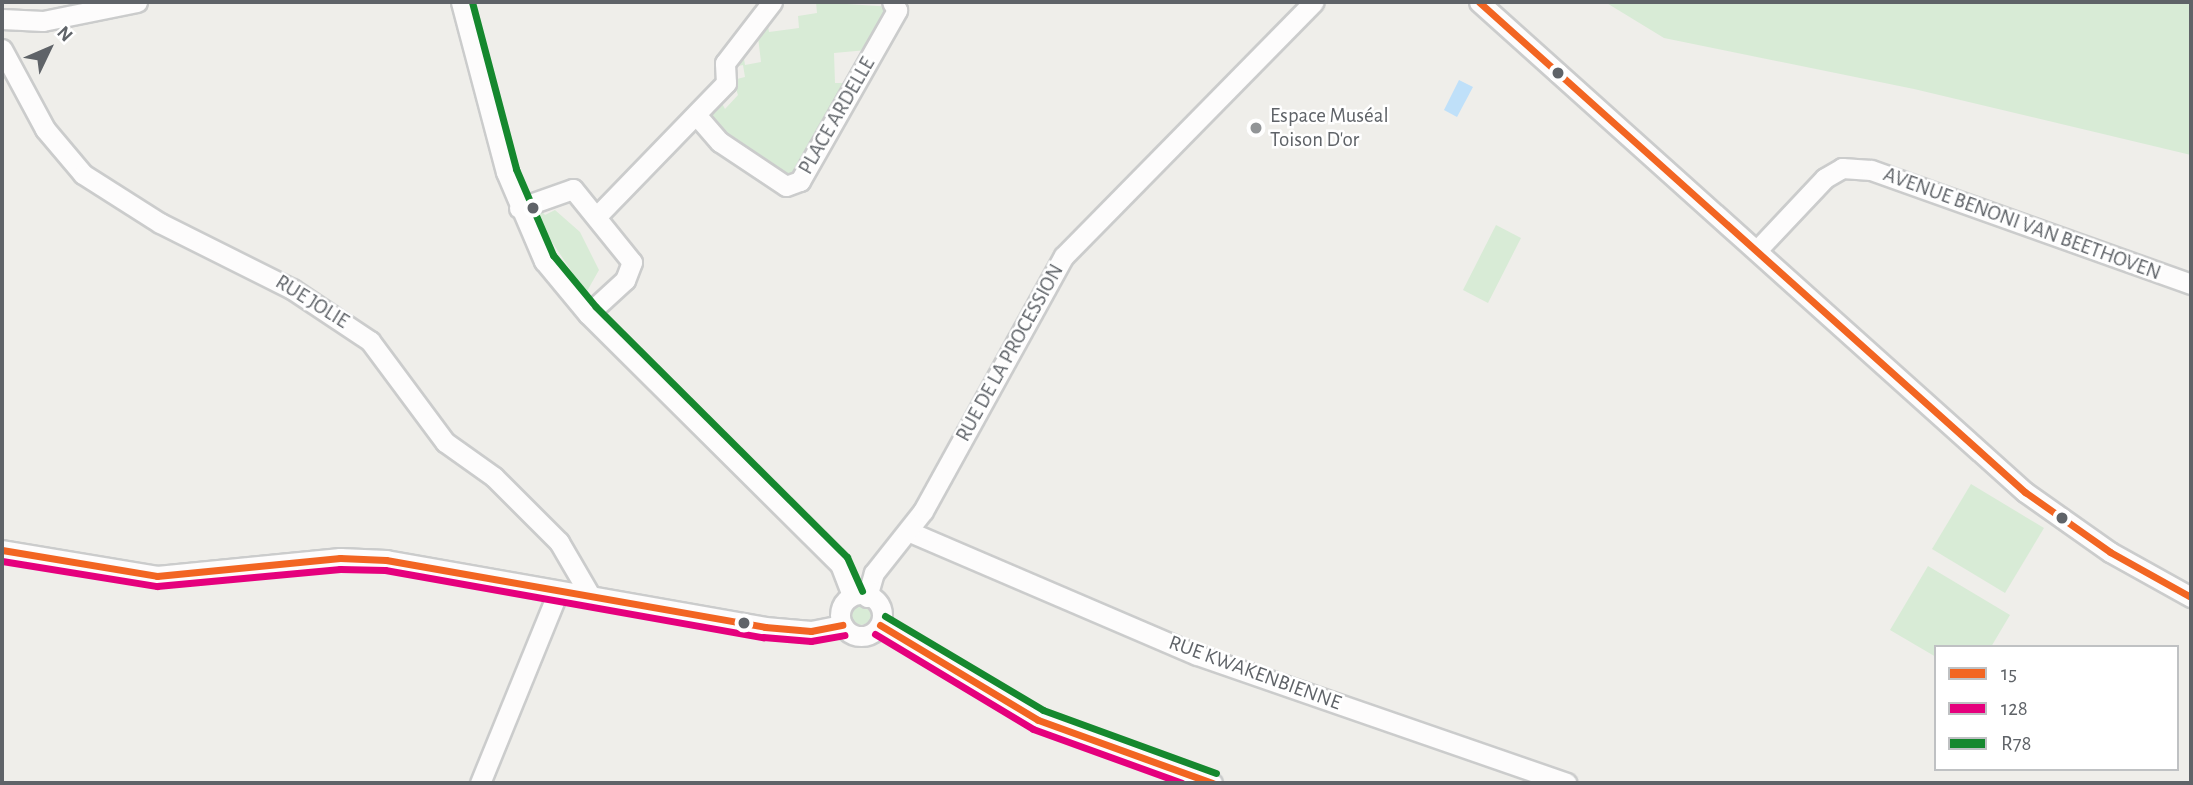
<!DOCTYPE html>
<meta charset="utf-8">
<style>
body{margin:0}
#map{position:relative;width:2193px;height:785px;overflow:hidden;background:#efeeea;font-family:"Alegreya Sans",sans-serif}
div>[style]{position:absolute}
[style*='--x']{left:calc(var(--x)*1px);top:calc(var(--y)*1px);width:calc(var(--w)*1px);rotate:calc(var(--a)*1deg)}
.green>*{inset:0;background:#d8ebd6}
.round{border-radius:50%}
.water>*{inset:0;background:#bfe0f9}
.roads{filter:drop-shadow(2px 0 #cbcccc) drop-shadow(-2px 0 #cbcccc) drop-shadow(0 2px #cbcccc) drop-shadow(0 -2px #cbcccc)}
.minor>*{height:19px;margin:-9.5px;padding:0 9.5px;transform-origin:9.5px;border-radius:9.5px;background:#fdfcfc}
.minor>.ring{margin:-9.5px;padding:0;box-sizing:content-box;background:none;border:19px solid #fdfcfc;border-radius:50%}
.bus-1>*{height:7px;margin:-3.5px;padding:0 3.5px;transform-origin:3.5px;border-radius:3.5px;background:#f26522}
.bus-2>*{height:7px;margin:-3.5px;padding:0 3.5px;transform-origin:3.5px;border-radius:3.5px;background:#e5007d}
.bus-3>*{height:7px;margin:-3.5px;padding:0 3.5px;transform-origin:3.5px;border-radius:3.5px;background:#15882e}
.dots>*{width:19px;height:19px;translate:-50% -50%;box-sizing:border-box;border:4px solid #fff;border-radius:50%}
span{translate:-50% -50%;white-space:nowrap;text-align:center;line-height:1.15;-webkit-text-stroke:5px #fff;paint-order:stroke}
.street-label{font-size:21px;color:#5f6368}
.poi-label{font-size:21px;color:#5f6368}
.left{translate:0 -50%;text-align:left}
.frame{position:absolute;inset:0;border:4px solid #5f6368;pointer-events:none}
.legend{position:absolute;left:1934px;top:645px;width:245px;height:126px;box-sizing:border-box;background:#fff;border:2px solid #bfc1c3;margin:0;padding:9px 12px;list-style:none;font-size:21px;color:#5f6368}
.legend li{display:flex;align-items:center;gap:14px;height:35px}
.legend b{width:35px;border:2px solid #bfc1c3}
.north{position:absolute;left:14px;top:14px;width:70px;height:70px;-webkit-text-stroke:5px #fff;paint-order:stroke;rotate:46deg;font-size:19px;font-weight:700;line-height:28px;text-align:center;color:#5f6368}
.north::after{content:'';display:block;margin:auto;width:24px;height:32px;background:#5f6368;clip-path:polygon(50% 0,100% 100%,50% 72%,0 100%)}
</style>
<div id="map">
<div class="green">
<i style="clip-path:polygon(816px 2px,893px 7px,867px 50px,834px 53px,835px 83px,847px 83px,794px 173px,785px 175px,715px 127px,710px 110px,719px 98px,725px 109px,738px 95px,733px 80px,745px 77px,743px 65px,733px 67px,743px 53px,745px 65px,761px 62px,757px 29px,767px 20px,769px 32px,799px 28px,798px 16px,817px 13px)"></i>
<i style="clip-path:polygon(1605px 2px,2191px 2px,2191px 155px,1914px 89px,1664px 38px)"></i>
<i style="clip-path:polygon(539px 208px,545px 215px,555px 210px,580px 232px,599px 270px,586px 293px,532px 212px)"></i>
<i style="clip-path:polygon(1496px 225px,1521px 238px,1488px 303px,1463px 290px)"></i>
<i style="clip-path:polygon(1971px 484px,2044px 528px,2005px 593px,1932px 549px)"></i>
<i style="clip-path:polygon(1928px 566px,2010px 615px,1991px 647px,1936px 647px,1936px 657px,1890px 630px)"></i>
<i class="round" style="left:851px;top:605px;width:20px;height:20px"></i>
</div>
<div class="water">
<i style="clip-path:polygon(1459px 80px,1473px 87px,1457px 117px,1444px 110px)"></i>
</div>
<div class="roads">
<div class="minor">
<i style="--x:461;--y:2;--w:176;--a:75.2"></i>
<i style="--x:506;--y:172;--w:97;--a:66.9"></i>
<i style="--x:544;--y:261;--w:69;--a:50.3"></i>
<i style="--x:588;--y:314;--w:355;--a:44.8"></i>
<i style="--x:840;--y:564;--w:33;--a:69"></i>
<i style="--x:1479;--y:2;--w:734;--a:41.91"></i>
<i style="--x:2025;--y:492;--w:104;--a:35.2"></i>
<i style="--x:2110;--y:552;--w:93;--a:29.1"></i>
<i style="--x:2;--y:19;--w:41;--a:2.8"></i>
<i style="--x:43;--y:21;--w:96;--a:-11.4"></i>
<i style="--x:2;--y:49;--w:91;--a:61.7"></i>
<i style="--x:45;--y:129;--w:59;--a:49.8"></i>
<i style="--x:83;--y:174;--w:91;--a:32.5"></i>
<i style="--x:160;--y:223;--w:148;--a:26.6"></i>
<i style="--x:292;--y:289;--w:94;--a:33.7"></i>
<i style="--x:370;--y:341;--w:126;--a:53.4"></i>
<i style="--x:445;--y:442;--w:60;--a:35.5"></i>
<i style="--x:494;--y:477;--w:92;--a:45"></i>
<i style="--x:559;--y:542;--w:64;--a:59.8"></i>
<i style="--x:698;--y:117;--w:33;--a:49"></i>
<i style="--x:720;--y:142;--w:79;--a:33.7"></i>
<i style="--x:786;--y:186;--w:15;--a:-20"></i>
<i style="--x:800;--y:181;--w:197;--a:-60.4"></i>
<i style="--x:897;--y:10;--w:9;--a:-122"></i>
<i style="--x:519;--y:208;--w:57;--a:-19.4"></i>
<i style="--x:573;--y:189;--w:94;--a:51.1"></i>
<i style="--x:632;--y:262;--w:19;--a:111"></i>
<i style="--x:625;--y:280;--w:50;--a:137.4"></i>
<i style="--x:598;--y:215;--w:184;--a:-45.9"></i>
<i style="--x:726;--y:83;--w:20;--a:-93"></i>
<i style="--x:725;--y:63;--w:77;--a:-52.4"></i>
<i style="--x:1759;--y:248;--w:96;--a:-46.7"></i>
<i style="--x:1825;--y:178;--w:20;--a:-30"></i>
<i style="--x:1842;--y:168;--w:29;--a:4"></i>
<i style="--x:1871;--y:170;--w:340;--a:19.6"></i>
<i style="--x:910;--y:532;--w:312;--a:23.2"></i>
<i style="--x:1197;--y:655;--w:391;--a:19.1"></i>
<i style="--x:2;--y:550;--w:157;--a:9.5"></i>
<i style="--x:157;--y:576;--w:184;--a:-5.6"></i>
<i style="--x:340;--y:558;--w:46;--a:2.5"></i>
<i style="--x:386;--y:560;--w:385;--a:10"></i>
<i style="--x:765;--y:627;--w:46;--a:5"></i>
<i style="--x:811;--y:631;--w:32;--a:-11"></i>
<i class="ring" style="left:840px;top:594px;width:23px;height:23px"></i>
<i style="--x:867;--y:597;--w:25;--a:-74"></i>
<i style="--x:874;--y:573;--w:79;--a:-51.7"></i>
<i style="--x:923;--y:511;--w:291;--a:-61.1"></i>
<i style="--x:1064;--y:256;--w:356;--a:-45.5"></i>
<i style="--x:880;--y:625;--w:184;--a:31"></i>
<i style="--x:1038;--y:720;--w:185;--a:19.9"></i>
<i style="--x:480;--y:783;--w:206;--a:-67.8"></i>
</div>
</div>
<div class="bus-1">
<i style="--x:1479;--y:2;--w:734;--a:41.91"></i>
<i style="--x:2025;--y:492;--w:104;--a:35.2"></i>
<i style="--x:2110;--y:552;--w:93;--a:29.1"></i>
<i style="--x:2;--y:550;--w:157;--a:9.5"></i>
<i style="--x:157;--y:576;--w:184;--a:-5.6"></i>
<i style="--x:340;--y:558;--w:46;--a:2.5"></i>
<i style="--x:386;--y:560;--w:385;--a:10"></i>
<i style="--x:765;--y:627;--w:46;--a:5"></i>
<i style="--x:811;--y:631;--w:32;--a:-11"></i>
<i style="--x:880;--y:625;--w:184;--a:31"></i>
<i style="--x:1038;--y:720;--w:185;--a:19.9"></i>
</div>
<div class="bus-2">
<i style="--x:2;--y:561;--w:157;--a:9.2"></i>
<i style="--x:157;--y:586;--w:184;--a:-5.3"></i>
<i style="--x:340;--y:569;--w:45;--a:1.3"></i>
<i style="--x:385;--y:570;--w:384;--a:10.1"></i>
<i style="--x:763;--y:637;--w:48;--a:4.8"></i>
<i style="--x:811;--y:641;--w:34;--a:-10"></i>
<i style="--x:875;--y:634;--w:184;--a:31"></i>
<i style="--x:1033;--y:729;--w:158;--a:19.9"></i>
</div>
<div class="bus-3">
<i style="--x:472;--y:2;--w:173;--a:75.2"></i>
<i style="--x:516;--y:169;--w:94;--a:66.7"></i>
<i style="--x:553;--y:255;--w:67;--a:50.4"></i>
<i style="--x:596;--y:307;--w:354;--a:44.9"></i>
<i style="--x:847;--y:557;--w:37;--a:66"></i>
<i style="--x:885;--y:616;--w:184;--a:30.7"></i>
<i style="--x:1043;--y:710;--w:184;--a:20"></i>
</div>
<div class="dots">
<i style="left:1558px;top:73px;background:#5f6368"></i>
<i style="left:1256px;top:128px;background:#919496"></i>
<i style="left:533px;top:208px;background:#5f6368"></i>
<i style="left:2062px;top:518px;background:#5f6368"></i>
<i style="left:744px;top:623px;background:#5f6368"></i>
</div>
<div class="street-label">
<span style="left:837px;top:116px;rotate:-60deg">PLACE ARDELLE</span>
<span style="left:2022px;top:224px;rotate:20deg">AVENUE BENONI VAN BEETHOVEN</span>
<span style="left:312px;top:302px;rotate:32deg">RUE JOLIE</span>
<span style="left:1010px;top:353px;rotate:-61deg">RUE DE LA PROCESSION</span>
<span style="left:1255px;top:673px;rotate:20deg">RUE KWAKENBIENNE</span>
</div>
<div class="poi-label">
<span class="left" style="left:1270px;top:128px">Espace Muséal<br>Toison D'or</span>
</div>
<div class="frame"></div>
<ul class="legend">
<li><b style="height:9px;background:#f26522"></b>15</li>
<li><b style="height:9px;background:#e5007d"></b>128</li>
<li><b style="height:9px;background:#15882e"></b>R78</li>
</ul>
<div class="north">N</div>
</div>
